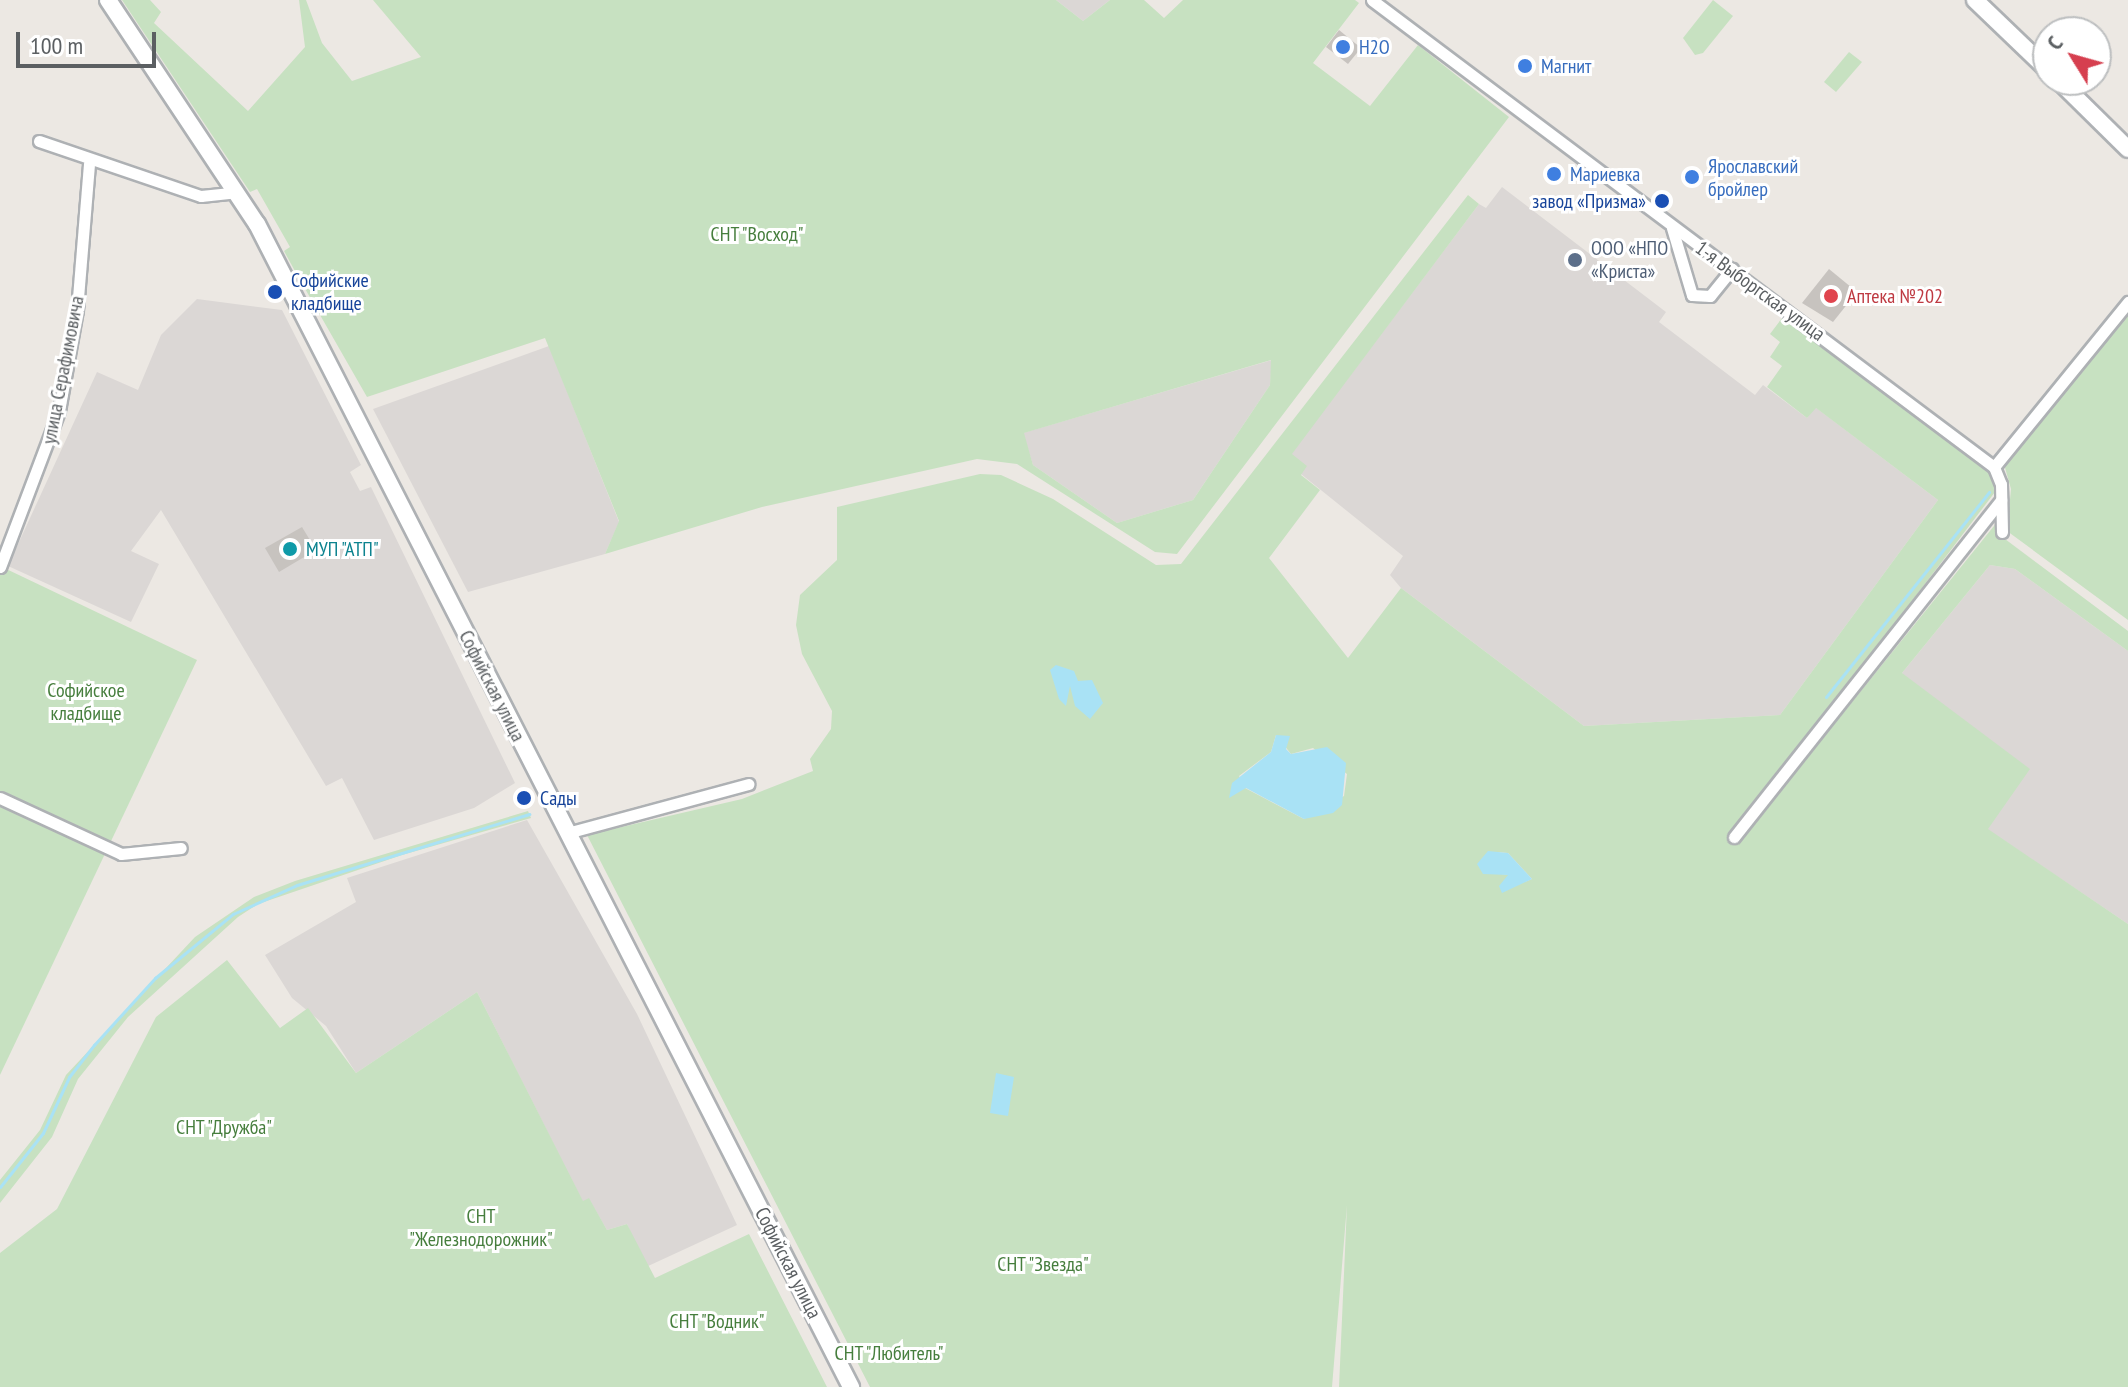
<!DOCTYPE html>
<meta charset="utf-8">
<style>
body{margin:0}
#map{position:relative;width:2128px;height:1387px;overflow:hidden;background:#ece8e3;font-family:"PT Sans Narrow",sans-serif}
div>[style]{position:absolute}
[style*='--x']{left:calc(var(--x)*1px);top:calc(var(--y)*1px);width:calc(var(--w)*1px);rotate:calc(var(--a)*1deg)}
.industrial>*{inset:0;background:#dbd7d5}
.green>*{inset:0;background:#c7e1c1}
.water>*{inset:0;background:#a9e2f5}
.stream>*{height:3px;margin:-1.5px;padding:0 1.5px;transform-origin:1.5px;border-radius:1.5px;background:#a9e2f5}
.building>*{inset:0;background:#c7c3bf}
.roads{filter:drop-shadow(2px 0 #aeb1b4) drop-shadow(-2px 0 #aeb1b4) drop-shadow(0 2px #aeb1b4) drop-shadow(0 -2px #aeb1b4)}
.street>*{height:11px;margin:-5.5px;padding:0 5.5px;transform-origin:5.5px;border-radius:5.5px;background:#fff}
.secondary>*{height:16px;margin:-8px;padding:0 8px;transform-origin:8px;border-radius:8px;background:#fff}
.dots>*{width:22px;height:22px;translate:-50% -50%;box-sizing:border-box;border:4px solid #fff;border-radius:50%}
span{translate:-50% -50%;white-space:nowrap;text-align:center;line-height:1.15;-webkit-text-stroke:6px #fff;paint-order:stroke}
.shop-label{font-size:20px;color:#366cbe}
.left{translate:0 -50%;text-align:left}
.transit-label{font-size:20px;color:#164399}
.right{translate:-100% -50%;text-align:right}
.park-label{font-size:20px;color:#467e3d}
.service-label{font-size:20px;color:#4e5e75}
.street-label{font-size:20px;color:#5b5f62}
.health-label{font-size:20px;color:#be3a42}
.culture-label{font-size:20px;color:#0d838f}
.north{position:absolute;left:2032px;top:16px;width:80px;height:80px;box-sizing:border-box;background:#fff;border:2px solid #bdbfc0;border-radius:50%;rotate:307deg;font-size:22px;font-weight:700;line-height:32px;text-align:center;color:#5b5f62}
.north::after{content:'';display:block;margin:auto;width:28px;height:36px;background:#d63f4f;clip-path:polygon(50% 0,100% 100%,50% 72%,0 100%)}
.scale{position:absolute;left:16px;top:32px;width:140px;height:36px;box-sizing:border-box;border:4px solid #5b5f62;border-top:0;padding-left:10px;font-size:24px;line-height:28px;white-space:nowrap;color:#5b5f62;-webkit-text-stroke:6px #fff;paint-order:stroke}
</style>
<div id="map">
<div class="industrial">
<i style="clip-path:polygon(1056px 0,1110px 0,1083px 21px)"></i>
<i style="clip-path:polygon(1502px 187px,1666px 312px,1659px 322px,1755px 395px,1763px 385px,1807px 418px,1815px 407px,1938px 500px,1780px 715px,1584px 726px,1401px 588px,1390px 575px,1403px 556px,1301px 474px,1291px 454px,1479px 204px,1486px 208px)"></i>
<i style="clip-path:polygon(197px 299px,282px 310px,361px 465px,350px 472px,360px 491px,371px 487px,515px 783px,474px 808px,374px 840px,342px 778px,326px 786px,161px 510px,131px 551px,159px 564px,131px 622px,8px 566px,97px 372px,138px 390px,161px 335px)"></i>
<i style="clip-path:polygon(549px 346px,619px 522px,605px 554px,468px 592px,373px 409px)"></i>
<i style="clip-path:polygon(1272px 360px,1270px 385px,1193px 500px,1117px 523px,1033px 465px,1023px 433px)"></i>
<i style="clip-path:polygon(1990px 565px,2015px 569px,2128px 651px,2128px 924px,1987px 829px,1902px 673px)"></i>
<i style="clip-path:polygon(527px 820px,637px 1014px,737px 1225px,646px 1267px,627px 1224px,607px 1230px,589px 1199px,583px 1202px,477px 992px,356px 1073px,326px 1026px,292px 998px,265px 955px,356px 902px,347px 878px)"></i>
</div>
<div class="green">
<i style="clip-path:polygon(evenodd,122px 0,150px 0,161px 12px,154px 23px,248px 111px,305px 47px,299px 0,306px 0,322px 43px,352px 81px,421px 57px,373px 0,1056px 0,1083px 21px,1110px 0,1144px 0,1164px 18px,1183px 0,1355px 0,1359px 3px,1313px 63px,1370px 106px,1418px 45px,1509px 117px,1177px 554px,1155px 552px,1017px 464px,977px 459px,762px 507px,605px 554px,619px 521px,545px 338px,367px 397px,296px 273px,284px 251px,290px 247px,257px 189px,250px 192px,122px 0,1271px 360px,1270px 385px,1193px 500px,1117px 523px,1033px 465px,1024px 433px,1271px 360px)"></i>
<i style="clip-path:polygon(1713px 0,1733px 16px,1703px 53px,1695px 55px,1683px 38px)"></i>
<i style="clip-path:polygon(1849px 52px,1862px 62px,1836px 92px,1824px 82px)"></i>
<i style="clip-path:polygon(evenodd,1468px 195px,1479px 204px,1292px 454px,1307px 466px,1301px 475px,1320px 490px,1269px 558px,1348px 658px,1401px 588px,1584px 726px,1780px 715px,1938px 500px,1816px 408px,1807px 418px,1767px 387px,1782px 366px,1770px 357px,1780px 342px,1770px 334px,1785px 314px,1979px 462px,1992px 474px,1995px 492px,1729px 841px,1735px 845px,1744px 836px,1998px 521px,2001px 536px,2128px 631px,2128px 651px,2015px 569px,1990px 565px,1902px 673px,2030px 769px,1988px 829px,2128px 924px,2128px 1387px,1339px 1387px,1347px 1205px,1332px 1387px,870px 1387px,587px 835px,742px 799px,813px 771px,810px 759px,831px 729px,832px 711px,802px 654px,796px 625px,800px 595px,837px 560px,837px 507px,980px 474px,1001px 475px,1053px 499px,1156px 565px,1181px 564px,1468px 195px,1276px 735px,1291px 754px,1313px 748px,1347px 774px,1344px 796px,1304px 819px,1245px 788px,1239px 776px,1271px 752px,1276px 735px,1468px 195px,1496px 852px,1508px 853px,1532px 879px,1509px 888px,1508px 875px,1482px 871px,1496px 852px)"></i>
<i style="clip-path:polygon(2128px 307px,2128px 620px,2007px 531px,2011px 489px,2004px 464px)"></i>
<i style="clip-path:polygon(0 566px,197px 660px,0 1075px)"></i>
<i style="clip-path:polygon(528px 811px,531px 818px,402px 855px,258px 904px,238px 917px,128px 1017px,78px 1079px,52px 1137px,0 1203px,0 1180px,40px 1130px,66px 1075px,195px 937px,254px 897px,295px 881px)"></i>
<i style="clip-path:polygon(227px 960px,280px 1028px,308px 1008px,356px 1073px,477px 992px,583px 1201px,589px 1198px,607px 1230px,627px 1224px,655px 1278px,749px 1234px,827px 1387px,0 1387px,0 1253px,57px 1209px,156px 1017px)"></i>
</div>
<div class="water">
<i style="clip-path:polygon(1056px 665px,1074px 671px,1078px 681px,1092px 680px,1103px 703px,1090px 719px,1075px 706px,1070px 686px,1066px 706px,1059px 699px,1050px 670px)"></i>
<i style="clip-path:polygon(1276px 735px,1290px 736px,1286px 749px,1291px 754px,1327px 747px,1346px 763px,1342px 805px,1333px 813px,1304px 819px,1246px 788px,1229px 798px,1232px 783px,1271px 752px)"></i>
<i style="clip-path:polygon(1488px 851px,1508px 853px,1532px 879px,1502px 893px,1499px 886px,1508px 875px,1483px 874px,1477px 864px)"></i>
<i style="clip-path:polygon(996px 1073px,1014px 1077px,1008px 1116px,990px 1113px)"></i>
</div>
<div class="stream">
<i style="--x:1826;--y:697;--w:262;--a:-51.5"></i>
<i style="--x:0;--y:1187;--w:69;--a:-51.5"></i>
<i style="--x:43;--y:1133;--w:62;--a:-65.1"></i>
<i style="--x:69;--y:1077;--w:41;--a:-52"></i>
<i style="--x:94;--y:1045;--w:91;--a:-47.7"></i>
<i style="--x:155;--y:978;--w:101;--a:-39.4"></i>
<i style="--x:233;--y:914;--w:70;--a:-24.4"></i>
<i style="--x:297;--y:885;--w:243;--a:-17"></i>
</div>
<div class="building">
<i style="clip-path:polygon(1339px 30px,1361px 48px,1348px 64px,1326px 47px)"></i>
<i style="clip-path:polygon(1829px 269px,1857px 292px,1833px 322px,1802px 303px)"></i>
<i style="clip-path:polygon(302px 527px,316px 550px,279px 572px,265px 548px)"></i>
</div>
<div class="roads">
<div class="street">
<i style="--x:1372;--y:0;--w:778;--a:36.9"></i>
<i style="--x:1994;--y:467;--w:18;--a:68"></i>
<i style="--x:2001;--y:484;--w:48;--a:88.8"></i>
<i style="--x:39;--y:141;--w:171;--a:18.8"></i>
<i style="--x:201;--y:196;--w:37;--a:-6"></i>
<i style="--x:1672;--y:228;--w:70;--a:73.4"></i>
<i style="--x:1692;--y:295;--w:18;--a:3"></i>
<i style="--x:1710;--y:296;--w:35;--a:-51"></i>
<i style="--x:1994;--y:467;--w:213;--a:-50.9"></i>
<i style="--x:0;--y:567;--w:167;--a:-69.3"></i>
<i style="--x:59;--y:411;--w:103;--a:-79.9"></i>
<i style="--x:77;--y:310;--w:147;--a:-85.3"></i>
<i style="--x:0;--y:798;--w:133;--a:24.8"></i>
<i style="--x:121;--y:854;--w:60;--a:-5.7"></i>
<i style="--x:567;--y:833;--w:188;--a:-15.1"></i>
<i style="--x:1734;--y:837;--w:430;--a:-51.6"></i>
</div>
<div class="secondary">
<i style="--x:108;--y:0;--w:269;--a:56.4"></i>
<i style="--x:257;--y:224;--w:1306;--a:62.94"></i>
<i style="--x:1975;--y:0;--w:101;--a:43.8"></i>
<i style="--x:2058;--y:80;--w:98;--a:44.6"></i>
</div>
</div>
<div class="dots">
<i style="left:1343px;top:47px;background:#3f7fe0"></i>
<i style="left:1525px;top:66px;background:#3f7fe0"></i>
<i style="left:1554px;top:174px;background:#3f7fe0"></i>
<i style="left:1692px;top:177px;background:#3f7fe0"></i>
<i style="left:1662px;top:201px;background:#1a4fb4"></i>
<i style="left:1575px;top:260px;background:#5c6f8a"></i>
<i style="left:275px;top:292px;background:#1a4fb4"></i>
<i style="left:1831px;top:296px;background:#e0444e"></i>
<i style="left:290px;top:549px;background:#0f9aa8"></i>
<i style="left:524px;top:798px;background:#1a4fb4"></i>
</div>
<div class="shop-label">
<span class="left" style="left:1359px;top:47px">H2O</span>
<span class="left" style="left:1541px;top:66px">Магнит</span>
<span class="left" style="left:1708px;top:178px">Ярославский<br>бройлер</span>
<span class="left" style="left:1570px;top:174px">Мариевка</span>
</div>
<div class="transit-label">
<span class="right" style="left:1646px;top:201px">завод «Призма»</span>
<span class="left" style="left:291px;top:292px">Софийские<br>кладбище</span>
<span class="left" style="left:540px;top:798px">Сады</span>
</div>
<div class="park-label">
<span style="left:757px;top:234px">СНТ "Восход"</span>
<span style="left:86px;top:702px">Софийское<br>кладбище</span>
<span style="left:224px;top:1127px">СНТ "Дружба"</span>
<span style="left:481px;top:1228px">СНТ<br>"Железнодорожник"</span>
<span style="left:1043px;top:1264px">СНТ "Звезда"</span>
<span style="left:717px;top:1321px">СНТ "Водник"</span>
<span style="left:889px;top:1353px">СНТ "Любитель"</span>
</div>
<div class="service-label">
<span class="left" style="left:1591px;top:260px">ООО «НПО<br>«Криста»</span>
</div>
<div class="street-label">
<span style="left:1760px;top:291px;rotate:36deg">1-я Выборгская улица</span>
<span style="left:63px;top:370px;rotate:-79deg">улица Серафимовича</span>
<span style="left:492px;top:686px;rotate:63deg">Софийская улица</span>
<span style="left:788px;top:1263px;rotate:63deg">Софийская улица</span>
</div>
<div class="health-label">
<span class="left" style="left:1847px;top:296px">Аптека №202</span>
</div>
<div class="culture-label">
<span class="left" style="left:306px;top:549px">МУП "АТП"</span>
</div>
<div class="north">С</div>
<div class="scale">100 m</div>
</div>
